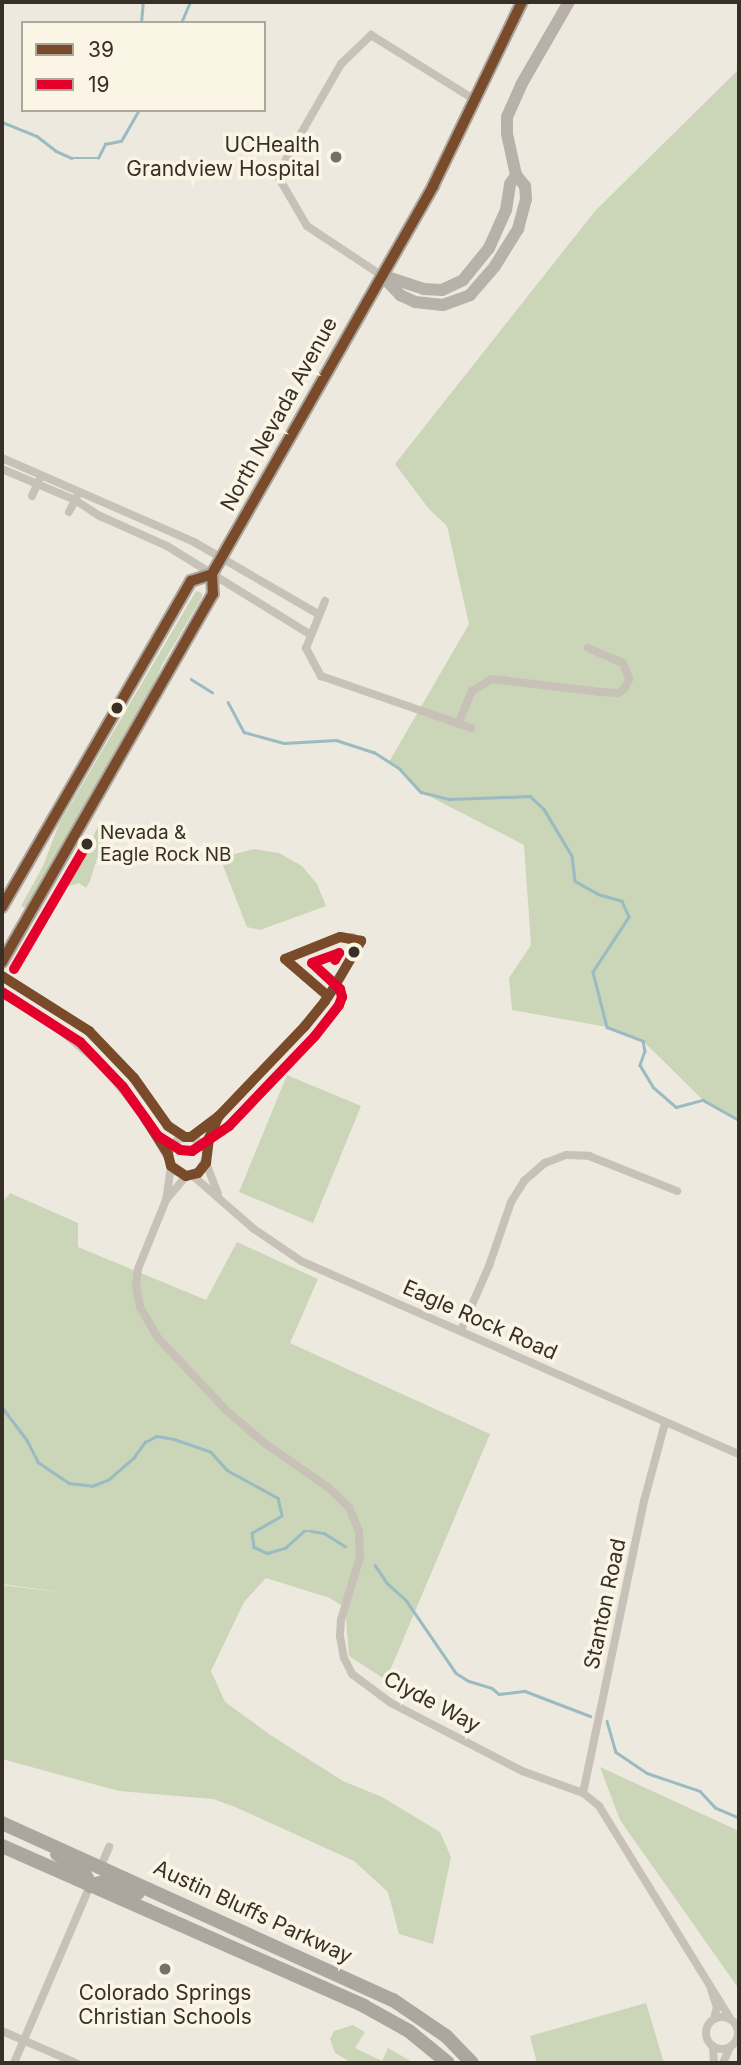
<!DOCTYPE html>
<style>
body{margin:0}
#map{position:relative;width:741px;height:2065px;overflow:hidden;background:#eee9df;font-family:Inter,sans-serif}
div>[style]{position:absolute}
[style*='--x']{left:calc(var(--x)*1px);top:calc(var(--y)*1px);width:calc(var(--w)*1px);rotate:calc(var(--a)*1deg)}
.green>*{inset:0;background:#cbd5b7}
.stream>*{height:2.5px;margin:-1.25px;padding:0 1.25px;transform-origin:1.25px;border-radius:1.25px;background:#99bbc1}
.minor>*{height:8px;margin:-4px;padding:0 4px;transform-origin:4px;border-radius:4px;background:#c7c1b8}
.minor>.ring{margin:-4px;padding:0;box-sizing:content-box;background:none;border:8px solid #c7c1b8;border-radius:50%}
.secondary>*{height:12px;margin:-6px;padding:0 6px;transform-origin:6px;border-radius:6px;background:#b7b1a9}
.primary>*{height:14px;margin:-7px;padding:0 7px;transform-origin:7px;border-radius:7px;background:#aba69e}
.bus-1>*{height:10px;margin:-5px;padding:0 5px;transform-origin:5px;border-radius:5px;background:#7a4b2a}
.bus-2>*{height:10px;margin:-5px;padding:0 5px;transform-origin:5px;border-radius:5px;background:#e4002b}
.dots>*{width:19px;height:19px;translate:-50% -50%;box-sizing:border-box;border:4px solid #fbf5e6;border-radius:50%}
span{translate:-50% -50%;white-space:nowrap;text-align:center;line-height:1.15;-webkit-text-stroke:7px #fbf5e6;paint-order:stroke}
.bus-label{font-size:19px;color:#382f26}
.left{translate:0 -50%;text-align:left}
.poi-label{font-size:21px;color:#382f26}
.right{translate:-100% -50%;text-align:right}
.street-label{font-size:21px;color:#382f26}
.frame{position:absolute;inset:0;border:4px solid #382f26;pointer-events:none}
.legend{position:absolute;left:21px;top:21px;width:245px;height:91px;box-sizing:border-box;background:#fbf5e6;border:2px solid #ada699;margin:0;padding:9px 12px;list-style:none;font-size:21px;color:#382f26}
.legend li{display:flex;align-items:center;gap:14px;height:35px}
.legend b{width:35px;border:2px solid #ada699}
</style>
<div id="map">
<div class="green">
<i style="clip-path:polygon(739px 69px,739px 1118px,703px 1100px,643px 1041px,607px 1027px,512px 1010px,509px 978px,531px 945px,524px 845px,421px 792px,400px 769px,389px 762px,469px 624px,447px 526px,429px 509px,395px 464px,595px 211px)"></i>
<i style="clip-path:polygon(196px 591px,202px 593px,202px 597px,162px 665px,149px 696px,25px 908px,21px 906px,43px 866px,59px 824px)"></i>
<i style="clip-path:polygon(100px 822px,105px 833px,90px 881px,86px 888px,79px 883px,69px 886px,63px 882px,88px 848px)"></i>
<i style="clip-path:polygon(254px 849px,279px 853px,302px 866px,317px 884px,326px 906px,260px 930px,247px 927px,220px 858px)"></i>
<i style="clip-path:polygon(287px 1075px,361px 1106px,313px 1223px,239px 1192px)"></i>
<i style="clip-path:polygon(10px 1193px,78px 1223px,78px 1247px,206px 1300px,237px 1242px,318px 1279px,290px 1343px,490px 1434px,386px 1680px,349px 1656px,345px 1608px,330px 1598px,266px 1578px,244px 1602px,211px 1671px,225px 1702px,272px 1736px,343px 1781px,382px 1797px,440px 1832px,451px 1857px,433px 1944px,399px 1934px,388px 1892px,354px 1861px,235px 1807px,213px 1799px,119px 1791px,2px 1759px,2px 1585px,75px 1594px,2px 1584px,2px 1203px)"></i>
<i style="clip-path:polygon(600px 1767px,739px 1831px,739px 1989px,620px 1820px)"></i>
<i style="clip-path:polygon(646px 2003px,664px 2063px,537px 2063px,530px 2036px)"></i>
<i style="clip-path:polygon(353px 2025px,365px 2032px,355px 2048px,382px 2061px,388px 2048px,414px 2063px,347px 2063px,347px 2060px,335px 2053px,330px 2039px,334px 2031px)"></i>
</div>
<div class="stream">
<i style="--x:141;--y:23;--w:21;--a:-85"></i>
<i style="--x:181;--y:23;--w:23;--a:-67"></i>
<i style="--x:2;--y:122;--w:38;--a:22"></i>
<i style="--x:37;--y:136;--w:24;--a:38"></i>
<i style="--x:56;--y:151;--w:17;--a:24"></i>
<i style="--x:72;--y:158;--w:26;--a:0"></i>
<i style="--x:98;--y:158;--w:16;--a:-63"></i>
<i style="--x:105;--y:144;--w:16;--a:-11"></i>
<i style="--x:121;--y:141;--w:36;--a:-60"></i>
<i style="--x:191;--y:679;--w:25;--a:32"></i>
<i style="--x:228;--y:702;--w:34;--a:62"></i>
<i style="--x:244;--y:732;--w:41;--a:15.4"></i>
<i style="--x:284;--y:743;--w:52;--a:-3.3"></i>
<i style="--x:336;--y:740;--w:40;--a:18"></i>
<i style="--x:374;--y:752;--w:31;--a:33"></i>
<i style="--x:400;--y:769;--w:31;--a:48"></i>
<i style="--x:421;--y:792;--w:30;--a:14"></i>
<i style="--x:450;--y:799;--w:80;--a:-2.1"></i>
<i style="--x:530;--y:796;--w:19;--a:43"></i>
<i style="--x:544;--y:809;--w:55;--a:59.2"></i>
<i style="--x:572;--y:856;--w:25;--a:83"></i>
<i style="--x:575;--y:881;--w:26;--a:29"></i>
<i style="--x:598;--y:894;--w:25;--a:16"></i>
<i style="--x:622;--y:901;--w:17;--a:66"></i>
<i style="--x:629;--y:917;--w:66;--a:123.2"></i>
<i style="--x:593;--y:972;--w:57;--a:75.7"></i>
<i style="--x:607;--y:1027;--w:39;--a:21"></i>
<i style="--x:643;--y:1041;--w:10;--a:79"></i>
<i style="--x:645;--y:1051;--w:15;--a:110"></i>
<i style="--x:640;--y:1065;--w:26;--a:59"></i>
<i style="--x:653;--y:1087;--w:30;--a:41"></i>
<i style="--x:676;--y:1107;--w:28;--a:-15"></i>
<i style="--x:703;--y:1100;--w:41;--a:29.1"></i>
<i style="--x:2;--y:1407;--w:41;--a:52.9"></i>
<i style="--x:27;--y:1440;--w:25;--a:63"></i>
<i style="--x:38;--y:1462;--w:37;--a:34"></i>
<i style="--x:69;--y:1483;--w:23;--a:7"></i>
<i style="--x:92;--y:1486;--w:17;--a:-21"></i>
<i style="--x:108;--y:1480;--w:35;--a:-41"></i>
<i style="--x:134;--y:1457;--w:19;--a:-54"></i>
<i style="--x:145;--y:1442;--w:13;--a:-27"></i>
<i style="--x:157;--y:1436;--w:17;--a:10"></i>
<i style="--x:174;--y:1439;--w:39;--a:19"></i>
<i style="--x:211;--y:1452;--w:24;--a:48"></i>
<i style="--x:227;--y:1470;--w:58;--a:28.8"></i>
<i style="--x:278;--y:1498;--w:18;--a:77"></i>
<i style="--x:282;--y:1516;--w:34;--a:150"></i>
<i style="--x:252;--y:1533;--w:14;--a:82"></i>
<i style="--x:254;--y:1547;--w:14;--a:25"></i>
<i style="--x:267;--y:1553;--w:19;--a:-16"></i>
<i style="--x:285;--y:1548;--w:25;--a:-42"></i>
<i style="--x:304;--y:1531;--w:7;--a:0"></i>
<i style="--x:311;--y:1531;--w:13;--a:9"></i>
<i style="--x:324;--y:1533;--w:25;--a:32"></i>
<i style="--x:375;--y:1565;--w:22;--a:56"></i>
<i style="--x:387;--y:1583;--w:25;--a:42"></i>
<i style="--x:406;--y:1600;--w:88;--a:55.6"></i>
<i style="--x:456;--y:1673;--w:15;--a:32"></i>
<i style="--x:469;--y:1681;--w:24;--a:17"></i>
<i style="--x:492;--y:1688;--w:9;--a:41"></i>
<i style="--x:499;--y:1694;--w:26;--a:-7"></i>
<i style="--x:525;--y:1691;--w:70;--a:21"></i>
<i style="--x:607;--y:1721;--w:32;--a:74"></i>
<i style="--x:616;--y:1752;--w:37;--a:34"></i>
<i style="--x:647;--y:1773;--w:56;--a:18.8"></i>
<i style="--x:700;--y:1791;--w:23;--a:47"></i>
<i style="--x:716;--y:1808;--w:25;--a:23"></i>
</div>
<div class="minor">
<i style="--x:381;--y:275;--w:89;--a:-146.5"></i>
<i style="--x:307;--y:226;--w:56;--a:-120.3"></i>
<i style="--x:279;--y:178;--w:8;--a:-83"></i>
<i style="--x:280;--y:170;--w:122;--a:-60.1"></i>
<i style="--x:341;--y:64;--w:42;--a:-44"></i>
<i style="--x:371;--y:35;--w:123;--a:32"></i>
<i style="--x:2;--y:458;--w:210;--a:23.6"></i>
<i style="--x:194;--y:542;--w:143;--a:30.1"></i>
<i style="--x:2;--y:469;--w:79;--a:23"></i>
<i style="--x:75;--y:500;--w:30;--a:33"></i>
<i style="--x:100;--y:516;--w:73;--a:24.1"></i>
<i style="--x:167;--y:546;--w:169;--a:31.7"></i>
<i style="--x:32;--y:496;--w:17;--a:-66"></i>
<i style="--x:69;--y:512;--w:18;--a:-63"></i>
<i style="--x:325;--y:601;--w:51;--a:112"></i>
<i style="--x:306;--y:648;--w:32;--a:62"></i>
<i style="--x:321;--y:676;--w:159;--a:19.1"></i>
<i style="--x:458;--y:724;--w:36;--a:-67"></i>
<i style="--x:472;--y:691;--w:23;--a:-31"></i>
<i style="--x:492;--y:679;--w:110;--a:6.8"></i>
<i style="--x:601;--y:692;--w:17;--a:3"></i>
<i style="--x:618;--y:693;--w:7;--a:-34"></i>
<i style="--x:624;--y:689;--w:11;--a:-63"></i>
<i style="--x:629;--y:679;--w:17;--a:-111"></i>
<i style="--x:623;--y:663;--w:38;--a:-157"></i>
<i style="--x:2;--y:976;--w:103;--a:32.3"></i>
<i style="--x:89;--y:1031;--w:65;--a:46.2"></i>
<i style="--x:134;--y:1078;--w:59;--a:54.7"></i>
<i style="--x:168;--y:1126;--w:20;--a:33"></i>
<i style="--x:2;--y:994;--w:54;--a:29.9"></i>
<i style="--x:49;--y:1021;--w:69;--a:39.7"></i>
<i style="--x:102;--y:1065;--w:71;--a:50.7"></i>
<i style="--x:147;--y:1120;--w:58;--a:61.2"></i>
<i style="--x:175;--y:1171;--w:12;--a:24"></i>
<i style="--x:186;--y:1176;--w:12;--a:-14"></i>
<i style="--x:198;--y:1173;--w:19;--a:-62"></i>
<i style="--x:207;--y:1156;--w:13;--a:-108"></i>
<i style="--x:203;--y:1144;--w:14;--a:-150"></i>
<i style="--x:191;--y:1137;--w:13;--a:171"></i>
<i style="--x:178;--y:1139;--w:18;--a:124"></i>
<i style="--x:191;--y:1137;--w:35;--a:-37"></i>
<i style="--x:219;--y:1116;--w:124;--a:-46.3"></i>
<i style="--x:305;--y:1026;--w:32;--a:-51"></i>
<i style="--x:325;--y:1001;--w:14;--a:-56"></i>
<i style="--x:333;--y:989;--w:45;--a:-59.5"></i>
<i style="--x:356;--y:950;--w:10;--a:-61"></i>
<i style="--x:361;--y:941;--w:10;--a:-156"></i>
<i style="--x:352;--y:937;--w:12;--a:180"></i>
<i style="--x:340;--y:937;--w:59;--a:158.2"></i>
<i style="--x:285;--y:959;--w:57;--a:40.7"></i>
<i style="--x:206;--y:1150;--w:36;--a:-69"></i>
<i style="--x:206;--y:1163;--w:33;--a:69"></i>
<i style="--x:171;--y:1166;--w:34;--a:98"></i>
<i style="--x:166;--y:1200;--w:74;--a:112.1"></i>
<i style="--x:138;--y:1269;--w:17;--a:97"></i>
<i style="--x:136;--y:1286;--w:21;--a:79"></i>
<i style="--x:140;--y:1307;--w:36;--a:60"></i>
<i style="--x:158;--y:1338;--w:99;--a:46.6"></i>
<i style="--x:226;--y:1410;--w:49;--a:40.9"></i>
<i style="--x:263;--y:1442;--w:80;--a:34.9"></i>
<i style="--x:329;--y:1488;--w:28;--a:44"></i>
<i style="--x:349;--y:1507;--w:27;--a:68"></i>
<i style="--x:359;--y:1532;--w:25;--a:88"></i>
<i style="--x:360;--y:1557;--w:66;--a:106.8"></i>
<i style="--x:341;--y:1620;--w:16;--a:94"></i>
<i style="--x:340;--y:1636;--w:22;--a:80"></i>
<i style="--x:344;--y:1658;--w:18;--a:63"></i>
<i style="--x:352;--y:1674;--w:49;--a:36.6"></i>
<i style="--x:391;--y:1703;--w:148;--a:27.4"></i>
<i style="--x:522;--y:1771;--w:65;--a:19.8"></i>
<i style="--x:583;--y:1793;--w:21;--a:39"></i>
<i style="--x:599;--y:1806;--w:249;--a:58.3"></i>
<i style="--x:192;--y:1175;--w:82;--a:41.1"></i>
<i style="--x:254;--y:1229;--w:57;--a:34.2"></i>
<i style="--x:301;--y:1261;--w:479;--a:23.8"></i>
<i style="--x:166;--y:1200;--w:31;--a:-50"></i>
<i style="--x:461;--y:1330;--w:70;--a:-66.4"></i>
<i style="--x:489;--y:1266;--w:68;--a:-71"></i>
<i style="--x:511;--y:1202;--w:25;--a:-58"></i>
<i style="--x:524;--y:1181;--w:28;--a:-41"></i>
<i style="--x:545;--y:1163;--w:22;--a:-21"></i>
<i style="--x:566;--y:1155;--w:23;--a:2"></i>
<i style="--x:589;--y:1156;--w:95;--a:21.7"></i>
<i style="--x:583;--y:1793;--w:298;--a:-78.2"></i>
<i style="--x:644;--y:1501;--w:81;--a:-74.9"></i>
<i style="--x:101;--y:1866;--w:21;--a:-67"></i>
<i style="--x:711;--y:1989;--w:19;--a:72"></i>
<i style="--x:717;--y:2007;--w:12;--a:104"></i>
<i class="ring" style="left:706px;top:2017px;width:24px;height:24px"></i>
<i style="--x:2;--y:2031;--w:81;--a:23.4"></i>
<i style="--x:713;--y:2046;--w:17;--a:87"></i>
<i style="--x:14;--y:2063;--w:193;--a:-66.8"></i>
<i style="--x:723;--y:2063;--w:17;--a:-66"></i>
</div>
<div class="secondary">
<i style="--x:381;--y:275;--w:28;--a:46"></i>
<i style="--x:400;--y:295;--w:17;--a:25"></i>
<i style="--x:415;--y:302;--w:28;--a:6"></i>
<i style="--x:443;--y:305;--w:29;--a:-20"></i>
<i style="--x:470;--y:295;--w:38;--a:-49"></i>
<i style="--x:495;--y:266;--w:44;--a:-58.1"></i>
<i style="--x:518;--y:229;--w:31;--a:-75"></i>
<i style="--x:526;--y:199;--w:13;--a:-94"></i>
<i style="--x:525;--y:186;--w:14;--a:-129"></i>
<i style="--x:516;--y:175;--w:42;--a:-102.4"></i>
<i style="--x:507;--y:134;--w:17;--a:-90"></i>
<i style="--x:507;--y:117;--w:35;--a:-66"></i>
<i style="--x:521;--y:85;--w:96;--a:-60"></i>
<i style="--x:381;--y:275;--w:45;--a:18"></i>
<i style="--x:424;--y:289;--w:18;--a:3"></i>
<i style="--x:442;--y:290;--w:23;--a:-25"></i>
<i style="--x:463;--y:280;--w:41;--a:-50.9"></i>
<i style="--x:489;--y:248;--w:42;--a:-65.9"></i>
<i style="--x:506;--y:210;--w:26;--a:-81"></i>
<i style="--x:510;--y:184;--w:11;--a:-56"></i>
</div>
<div class="primary">
<i style="--x:2;--y:907;--w:377;--a:-59.9"></i>
<i style="--x:191;--y:581;--w:22;--a:-18"></i>
<i style="--x:2;--y:962;--w:424;--a:-60.2"></i>
<i style="--x:213;--y:594;--w:20;--a:-93"></i>
<i style="--x:212;--y:574;--w:447;--a:-60.3"></i>
<i style="--x:433;--y:186;--w:204;--a:-64.2"></i>
<i style="--x:2;--y:1823;--w:429;--a:24.4"></i>
<i style="--x:393;--y:2000;--w:64;--a:34.2"></i>
<i style="--x:446;--y:2036;--w:37;--a:46"></i>
<i style="--x:2;--y:1846;--w:396;--a:23.8"></i>
<i style="--x:364;--y:2006;--w:51;--a:29.1"></i>
<i style="--x:409;--y:2031;--w:50;--a:39.4"></i>
<i style="--x:57;--y:1854;--w:33;--a:35"></i>
<i style="--x:84;--y:1873;--w:13;--a:61"></i>
<i style="--x:90;--y:1886;--w:17;--a:-17"></i>
<i style="--x:106;--y:1881;--w:34;--a:21"></i>
</div>
<div class="bus-1">
<i style="--x:2;--y:907;--w:377;--a:-59.9"></i>
<i style="--x:191;--y:581;--w:22;--a:-18"></i>
<i style="--x:2;--y:962;--w:424;--a:-60.2"></i>
<i style="--x:213;--y:594;--w:20;--a:-93"></i>
<i style="--x:212;--y:574;--w:447;--a:-60.3"></i>
<i style="--x:433;--y:186;--w:204;--a:-64.2"></i>
<i style="--x:2;--y:976;--w:103;--a:32.3"></i>
<i style="--x:89;--y:1031;--w:65;--a:46.2"></i>
<i style="--x:134;--y:1078;--w:59;--a:54.7"></i>
<i style="--x:168;--y:1126;--w:20;--a:33"></i>
<i style="--x:185;--y:1137;--w:6;--a:0"></i>
<i style="--x:191;--y:1137;--w:35;--a:-37"></i>
<i style="--x:219;--y:1116;--w:124;--a:-46.3"></i>
<i style="--x:305;--y:1026;--w:32;--a:-51"></i>
<i style="--x:325;--y:1001;--w:14;--a:-56"></i>
<i style="--x:333;--y:989;--w:56;--a:-59.7"></i>
<i style="--x:361;--y:941;--w:21;--a:-169"></i>
<i style="--x:340;--y:937;--w:59;--a:158.2"></i>
<i style="--x:285;--y:959;--w:57;--a:40.7"></i>
<i style="--x:145;--y:1118;--w:43;--a:57.4"></i>
<i style="--x:168;--y:1154;--w:12;--a:76"></i>
<i style="--x:171;--y:1166;--w:18;--a:34"></i>
<i style="--x:186;--y:1176;--w:12;--a:-14"></i>
<i style="--x:198;--y:1173;--w:13;--a:-51"></i>
<i style="--x:206;--y:1163;--w:25;--a:-83"></i>
<i style="--x:209;--y:1138;--w:24;--a:-66"></i>
</div>
<div class="bus-2">
<i style="--x:14;--y:969;--w:145;--a:-59.7"></i>
<i style="--x:2;--y:992;--w:93;--a:32.7"></i>
<i style="--x:80;--y:1042;--w:62;--a:46.3"></i>
<i style="--x:123;--y:1087;--w:60;--a:54.5"></i>
<i style="--x:158;--y:1136;--w:26;--a:32"></i>
<i style="--x:180;--y:1150;--w:12;--a:5"></i>
<i style="--x:192;--y:1151;--w:45;--a:-34"></i>
<i style="--x:229;--y:1126;--w:124;--a:-46.3"></i>
<i style="--x:315;--y:1036;--w:39;--a:-52"></i>
<i style="--x:339;--y:1005;--w:9;--a:-69"></i>
<i style="--x:342;--y:997;--w:8;--a:-104"></i>
<i style="--x:340;--y:989;--w:38;--a:-137"></i>
<i style="--x:312;--y:963;--w:29;--a:-20"></i>
<i style="--x:339;--y:953;--w:8;--a:120"></i>
</div>
<div class="dots">
<i style="left:336px;top:157px;background:#787067"></i>
<i style="left:117px;top:708px;background:#382f26"></i>
<i style="left:87px;top:844px;background:#382f26"></i>
<i style="left:354px;top:952px;background:#382f26"></i>
<i style="left:165px;top:1969px;background:#787067"></i>
</div>
<div class="bus-label">
<span class="left" style="left:100px;top:844px">Nevada &amp;<br>Eagle Rock NB</span>
</div>
<div class="poi-label">
<span class="right" style="left:320px;top:157px">UCHealth<br>Grandview Hospital</span>
<span style="left:165px;top:2005px">Colorado Springs<br>Christian Schools</span>
</div>
<div class="street-label">
<span style="left:279px;top:414px;rotate:-61deg">North Nevada Avenue</span>
<span style="left:480px;top:1320px;rotate:24deg">Eagle Rock Road</span>
<span style="left:605px;top:1604px;rotate:-78deg">Stanton Road</span>
<span style="left:432px;top:1702px;rotate:28deg">Clyde Way</span>
<span style="left:253px;top:1912px;rotate:25deg">Austin Bluffs Parkway</span>
</div>
<div class="frame"></div>
<ul class="legend">
<li><b style="height:9px;background:#7a4b2a"></b>39</li>
<li><b style="height:9px;background:#e4002b"></b>19</li>
</ul>
</div>
